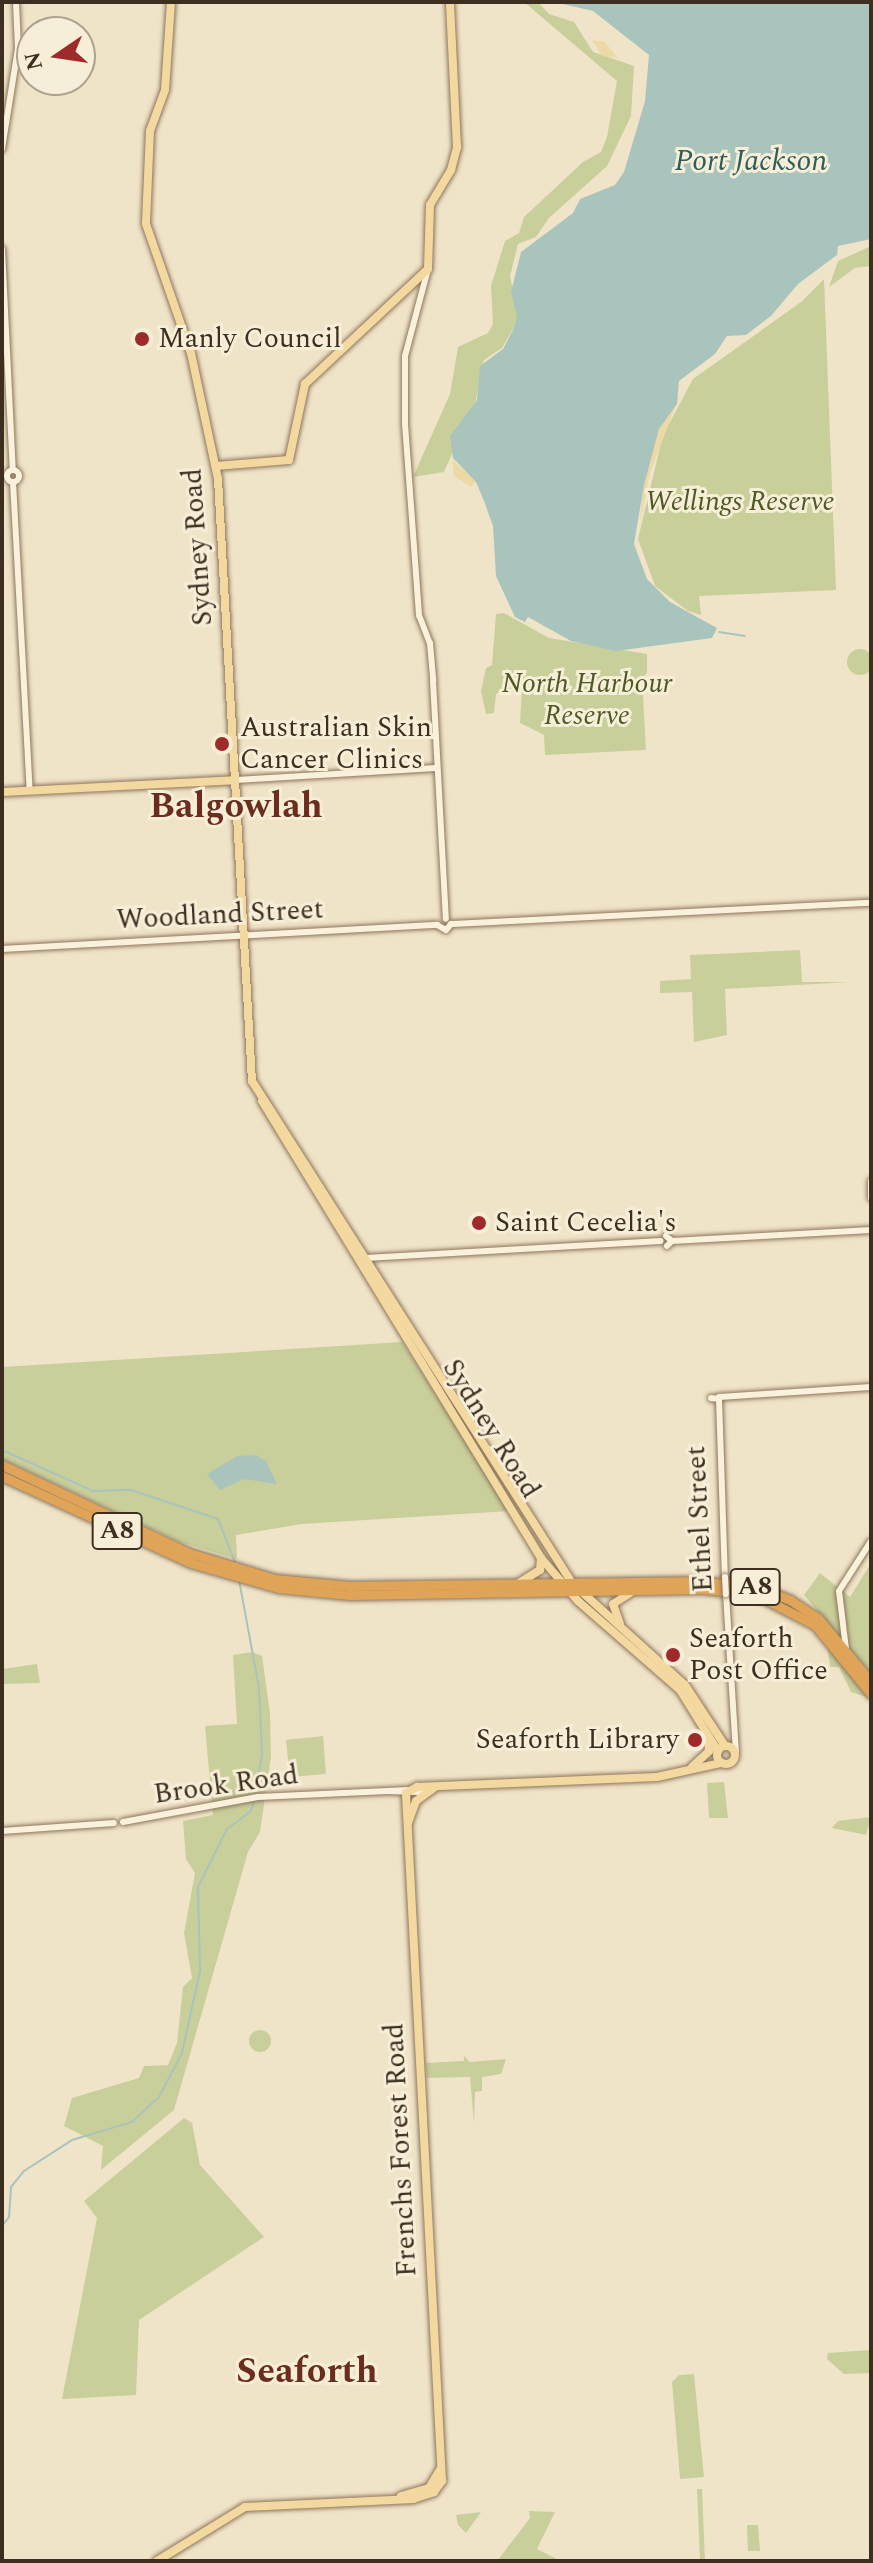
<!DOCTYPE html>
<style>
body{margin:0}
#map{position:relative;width:873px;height:2563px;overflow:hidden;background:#f0e4c8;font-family:Spectral,serif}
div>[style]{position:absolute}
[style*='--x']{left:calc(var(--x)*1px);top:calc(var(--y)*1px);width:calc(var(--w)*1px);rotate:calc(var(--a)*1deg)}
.green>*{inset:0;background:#c9cf9b}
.round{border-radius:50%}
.sand>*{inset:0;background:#ecd9a5}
.water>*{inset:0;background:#a9c4bc}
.stream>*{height:2px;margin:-1px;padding:0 1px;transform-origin:1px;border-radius:1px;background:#a9c4bc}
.roads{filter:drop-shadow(0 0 2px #8d765c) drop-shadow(0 0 2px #8d765c)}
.minor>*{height:6px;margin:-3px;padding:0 3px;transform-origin:3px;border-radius:3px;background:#faf1dc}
.minor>.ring{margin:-3px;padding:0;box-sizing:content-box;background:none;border:6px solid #faf1dc;border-radius:50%}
.major>*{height:8px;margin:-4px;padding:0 4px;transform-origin:4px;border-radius:4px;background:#f3d9a0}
.major>.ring{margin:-4px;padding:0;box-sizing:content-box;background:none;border:8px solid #f3d9a0;border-radius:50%}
.highway>*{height:9px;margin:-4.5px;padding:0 4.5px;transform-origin:4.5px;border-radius:4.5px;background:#e0a458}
.bridges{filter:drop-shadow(0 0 2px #8d765c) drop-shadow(0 0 2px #8d765c)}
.minor-bridge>*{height:6px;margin:-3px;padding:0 3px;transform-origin:3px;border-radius:3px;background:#faf1dc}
.dots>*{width:22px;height:22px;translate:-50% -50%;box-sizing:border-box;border:4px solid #f7eed8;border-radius:50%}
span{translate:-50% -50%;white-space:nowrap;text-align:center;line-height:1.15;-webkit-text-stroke:6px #f7eed8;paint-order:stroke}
.shield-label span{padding:2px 6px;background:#f7eed8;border:2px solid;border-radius:6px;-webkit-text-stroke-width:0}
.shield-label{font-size:26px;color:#3d2e20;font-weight:700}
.poi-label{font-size:28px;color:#3d2e20}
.left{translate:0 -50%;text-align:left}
.right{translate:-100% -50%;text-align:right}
.park-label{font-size:28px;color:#4d5a26;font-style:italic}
.street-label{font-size:28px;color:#3d2e20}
.water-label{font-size:30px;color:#2f5d5a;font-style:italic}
.district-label{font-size:36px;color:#6b2e1e;font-weight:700}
.frame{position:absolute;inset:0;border:4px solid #3d2e20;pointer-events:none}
.north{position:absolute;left:16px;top:16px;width:80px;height:80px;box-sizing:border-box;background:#f7eed8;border:2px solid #ada18e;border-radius:50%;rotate:257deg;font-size:22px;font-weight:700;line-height:32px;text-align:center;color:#3d2e20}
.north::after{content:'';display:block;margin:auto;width:28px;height:36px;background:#9e2a2b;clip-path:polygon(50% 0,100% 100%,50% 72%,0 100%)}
</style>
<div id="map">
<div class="green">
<div style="clip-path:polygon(524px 2px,538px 2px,549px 14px,574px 22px,593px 52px,634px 66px,631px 116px,607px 166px,549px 218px,536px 237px,518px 244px,510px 276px,518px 313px,513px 329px,502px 348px,484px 360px,476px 400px,444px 472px,413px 477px,450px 394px,458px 347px,488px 333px,493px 324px,491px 286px,505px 241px,519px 233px,524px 217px,583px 162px,601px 152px,607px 137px,617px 81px)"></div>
<div style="clip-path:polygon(871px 246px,871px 266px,855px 268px,829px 287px,838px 261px)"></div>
<div style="clip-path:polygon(824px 279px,836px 590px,699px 596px,701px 615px,688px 611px,655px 586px,638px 539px,663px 435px,693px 379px,801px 302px)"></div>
<div style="clip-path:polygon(504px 613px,549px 638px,647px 654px,647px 673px,642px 678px,646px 750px,545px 755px,544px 735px,520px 723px,522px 686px,496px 694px,494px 713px,486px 714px,481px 691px,486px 668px,492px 665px,496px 614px)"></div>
<div class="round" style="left:847px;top:649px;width:26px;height:26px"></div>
<div style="clip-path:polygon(800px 950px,802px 982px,850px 982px,725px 989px,727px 1035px,694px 1042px,692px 992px,660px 993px,660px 981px,691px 979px,690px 955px)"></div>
<div style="clip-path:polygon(402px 1342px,510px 1511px,302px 1524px,236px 1535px,237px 1559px,180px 1542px,2px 1459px,2px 1367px)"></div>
<div style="clip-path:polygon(871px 1563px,871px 1673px,804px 1595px,820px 1573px,850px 1597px)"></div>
<div style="clip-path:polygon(827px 1644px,870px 1698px,851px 1692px,839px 1667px,830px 1667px)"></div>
<div style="clip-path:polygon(252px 1652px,262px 1656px,270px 1713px,271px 1757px,260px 1832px,248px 1852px,174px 2110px,101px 2170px,103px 2146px,64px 2126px,72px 2098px,139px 2078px,144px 2066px,168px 2065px,177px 2043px,183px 1987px,192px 1978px,184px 1933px,195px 1873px,186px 1859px,183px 1821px,213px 1815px,205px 1726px,237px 1724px,233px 1655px)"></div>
<div style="clip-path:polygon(37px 1664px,40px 1683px,2px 1684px,2px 1669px)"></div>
<div style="clip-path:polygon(323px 1736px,326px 1774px,290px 1777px,286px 1740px)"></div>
<div style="clip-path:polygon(724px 1782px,728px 1818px,709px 1818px,707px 1783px)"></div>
<div style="clip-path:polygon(871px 1817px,866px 1835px,832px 1828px,838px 1821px)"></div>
<div class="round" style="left:249px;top:2030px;width:22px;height:22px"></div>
<div style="clip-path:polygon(464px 2056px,470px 2062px,506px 2059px,501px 2074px,482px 2077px,482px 2091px,475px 2092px,474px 2124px,470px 2077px,427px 2078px,426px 2063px,464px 2061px)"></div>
<div style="clip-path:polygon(184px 2118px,192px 2123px,200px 2165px,264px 2237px,139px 2320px,136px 2395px,62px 2399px,97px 2218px,84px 2201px)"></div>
<div style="clip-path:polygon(871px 2350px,871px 2373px,844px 2374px,827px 2359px,828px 2353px)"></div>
<div style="clip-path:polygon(694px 2374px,704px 2477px,680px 2479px,672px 2382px,679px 2375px)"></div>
<div style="clip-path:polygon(697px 2489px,702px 2489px,705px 2561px,677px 2561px,700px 2559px)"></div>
<div style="clip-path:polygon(529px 2511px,555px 2512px,537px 2549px,561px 2561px,497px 2561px,530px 2518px)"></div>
<div style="clip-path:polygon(481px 2512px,466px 2533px,458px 2525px,456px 2515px)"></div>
<div style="clip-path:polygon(747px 2525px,758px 2525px,760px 2551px,748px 2551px)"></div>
</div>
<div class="sand">
<div style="clip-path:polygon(592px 40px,605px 42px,618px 58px,602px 56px)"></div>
<div style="clip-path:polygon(676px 397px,679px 397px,650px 473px,640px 523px,645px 456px)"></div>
<div style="clip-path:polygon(452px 460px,476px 481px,471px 487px,454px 476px)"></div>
</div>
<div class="water">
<div style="clip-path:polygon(554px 2px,871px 2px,871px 239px,838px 246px,837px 255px,798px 284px,771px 316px,746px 335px,727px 336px,715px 354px,679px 381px,677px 404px,659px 429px,644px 485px,634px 544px,647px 579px,670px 602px,717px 628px,712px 638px,616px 651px,571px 641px,528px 617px,525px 622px,515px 617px,496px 576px,493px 526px,484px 501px,476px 482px,453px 458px,450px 436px,477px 400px,480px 366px,503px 349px,513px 330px,517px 316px,511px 292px,521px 252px,573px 213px,580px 199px,615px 185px,624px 172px,645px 101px,649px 55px,593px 11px)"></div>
<div style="clip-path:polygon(256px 1455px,266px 1461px,277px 1484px,244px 1479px,220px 1490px,207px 1474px,237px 1456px)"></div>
</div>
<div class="stream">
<div style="--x:719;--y:632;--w:26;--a:9"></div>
<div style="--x:2;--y:1450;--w:100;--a:24.3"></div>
<div style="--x:93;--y:1491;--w:38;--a:-2"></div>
<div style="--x:131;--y:1490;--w:92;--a:18.4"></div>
<div style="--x:218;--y:1519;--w:46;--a:68.4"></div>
<div style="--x:239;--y:1580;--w:110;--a:79.5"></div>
<div style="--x:259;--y:1688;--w:66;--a:87.4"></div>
<div style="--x:262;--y:1754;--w:42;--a:99.7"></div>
<div style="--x:2;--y:2226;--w:11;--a:-52"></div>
<div style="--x:9;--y:2217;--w:30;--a:-86"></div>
<div style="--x:11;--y:2187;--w:21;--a:-51"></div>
<div style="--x:24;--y:2171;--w:57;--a:-32.9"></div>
<div style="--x:72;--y:2140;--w:63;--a:-16.7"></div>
<div style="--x:132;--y:2122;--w:37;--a:-43"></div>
<div style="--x:159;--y:2097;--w:50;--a:-62.4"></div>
<div style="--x:182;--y:2053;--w:84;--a:-77.6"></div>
<div style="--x:200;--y:1971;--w:84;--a:-91.4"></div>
<div style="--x:198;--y:1887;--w:65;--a:-63.4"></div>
<div style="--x:227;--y:1829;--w:30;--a:-37"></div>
<div style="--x:251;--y:1811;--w:10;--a:-73"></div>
</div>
<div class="roads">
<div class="minor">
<div style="--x:2;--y:149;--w:102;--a:-81"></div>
<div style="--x:18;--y:48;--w:46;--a:-92.5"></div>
<div style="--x:2;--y:249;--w:221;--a:87.2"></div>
<div style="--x:428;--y:269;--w:90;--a:104.8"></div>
<div style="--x:405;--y:356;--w:68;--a:90"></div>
<div style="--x:405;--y:424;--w:192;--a:85.8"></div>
<div style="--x:419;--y:615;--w:30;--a:69"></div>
<div style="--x:430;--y:643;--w:38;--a:85"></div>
<div style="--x:433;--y:681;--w:238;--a:86.9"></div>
<div class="ring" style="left:7px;top:470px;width:6px;height:6px"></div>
<div style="--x:13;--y:482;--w:309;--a:86.9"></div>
<div style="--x:235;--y:780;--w:202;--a:-3.4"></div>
<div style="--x:2;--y:949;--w:436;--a:-3.2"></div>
<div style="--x:437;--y:925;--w:10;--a:29"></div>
<div style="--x:446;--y:930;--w:8;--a:-50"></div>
<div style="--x:451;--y:924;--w:421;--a:-2.9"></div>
<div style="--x:871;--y:1181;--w:17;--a:90"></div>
<div style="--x:666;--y:1236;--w:8;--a:40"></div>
<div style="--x:672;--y:1241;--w:7;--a:135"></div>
<div style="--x:672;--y:1241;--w:199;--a:-3.2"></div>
<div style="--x:366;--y:1258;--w:295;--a:-3.3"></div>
<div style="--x:719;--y:1397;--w:152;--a:-3.8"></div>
<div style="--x:711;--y:1398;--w:8;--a:7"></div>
<div style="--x:719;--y:1399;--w:178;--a:88.1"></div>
<div style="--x:726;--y:1594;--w:158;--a:86.4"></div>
<div style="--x:846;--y:1649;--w:58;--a:-96.9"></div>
<div style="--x:839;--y:1591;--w:59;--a:-57.4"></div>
<div style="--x:388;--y:1791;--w:38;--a:2"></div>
<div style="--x:123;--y:1822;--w:137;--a:-10.5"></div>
<div style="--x:258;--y:1797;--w:151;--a:-2.7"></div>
<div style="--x:2;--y:1831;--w:112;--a:-4.1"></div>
</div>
<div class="major">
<div style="--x:171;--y:2;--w:88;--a:93.9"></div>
<div style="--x:165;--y:90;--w:44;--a:110.1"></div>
<div style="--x:150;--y:131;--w:93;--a:92.5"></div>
<div style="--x:146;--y:224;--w:137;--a:70.8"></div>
<div style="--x:191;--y:353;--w:129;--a:77.9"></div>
<div style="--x:218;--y:479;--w:603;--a:86.77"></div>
<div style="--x:252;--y:1081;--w:595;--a:57.48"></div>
<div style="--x:572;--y:1583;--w:152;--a:42.1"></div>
<div style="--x:685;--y:1685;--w:73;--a:56.7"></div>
<div style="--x:216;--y:466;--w:73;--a:-4.7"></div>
<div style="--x:289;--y:460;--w:78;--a:-78.1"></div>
<div style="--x:305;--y:384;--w:168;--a:-43.1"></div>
<div style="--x:428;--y:269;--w:64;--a:-88.2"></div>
<div style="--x:430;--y:205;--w:41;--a:-59"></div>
<div style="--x:451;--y:170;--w:24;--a:-75"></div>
<div style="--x:457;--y:147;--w:145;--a:-92.8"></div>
<div style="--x:2;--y:792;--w:233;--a:-2.9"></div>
<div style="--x:262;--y:1101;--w:535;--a:58.6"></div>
<div style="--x:541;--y:1558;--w:57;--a:49.3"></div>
<div style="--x:578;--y:1601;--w:135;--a:41.1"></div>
<div style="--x:680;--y:1690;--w:72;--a:58.1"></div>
<div style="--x:519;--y:1583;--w:25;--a:-32"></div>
<div style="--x:540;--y:1570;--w:12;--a:-85"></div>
<div style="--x:620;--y:1624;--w:21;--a:-109"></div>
<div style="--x:613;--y:1604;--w:20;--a:-33"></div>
<div class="ring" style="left:717px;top:1746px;width:10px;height:10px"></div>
<div style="--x:692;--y:1767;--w:23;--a:-43"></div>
<div style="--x:709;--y:1751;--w:14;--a:-94"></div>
<div style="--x:408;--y:1823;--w:23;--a:-70"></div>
<div style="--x:416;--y:1801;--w:22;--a:-36"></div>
<div style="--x:401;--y:2496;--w:29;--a:-16"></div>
<div style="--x:429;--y:2488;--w:23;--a:-59"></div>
<div style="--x:157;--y:2561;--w:103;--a:-31.5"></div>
<div style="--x:245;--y:2507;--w:168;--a:-2.7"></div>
<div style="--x:413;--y:2499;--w:22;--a:-18"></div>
<div style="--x:434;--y:2492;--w:14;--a:-54"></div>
<div style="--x:442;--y:2481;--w:689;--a:-93"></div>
<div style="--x:406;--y:1793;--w:13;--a:-29"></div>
<div style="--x:417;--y:1787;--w:240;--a:-2.4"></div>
<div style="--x:657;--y:1777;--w:66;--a:-12.3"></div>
</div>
<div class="highway">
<div style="--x:2;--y:1465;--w:207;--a:25.2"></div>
<div style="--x:189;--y:1553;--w:90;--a:16.8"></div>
<div style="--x:275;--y:1579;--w:75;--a:5.3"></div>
<div style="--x:350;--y:1586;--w:340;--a:-0.8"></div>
<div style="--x:690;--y:1581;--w:64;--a:4.5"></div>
<div style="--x:754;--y:1586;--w:39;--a:21"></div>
<div style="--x:790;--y:1600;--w:33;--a:33"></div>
<div style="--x:818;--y:1618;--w:83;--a:50.4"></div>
<div style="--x:2;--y:1476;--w:208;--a:24.7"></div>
<div style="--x:191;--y:1563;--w:91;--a:15.9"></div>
<div style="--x:279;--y:1588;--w:71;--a:5.6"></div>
<div style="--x:350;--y:1595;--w:354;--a:-1"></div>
<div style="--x:704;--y:1589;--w:51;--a:5.6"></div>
<div style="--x:755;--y:1594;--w:68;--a:27.3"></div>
<div style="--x:815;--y:1625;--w:89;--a:50.9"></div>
</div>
</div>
<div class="bridges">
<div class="minor-bridge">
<div style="--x:725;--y:1577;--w:17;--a:87"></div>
</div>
</div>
<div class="dots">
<div style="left:142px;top:339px;background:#9e2a2b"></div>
<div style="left:222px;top:744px;background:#9e2a2b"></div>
<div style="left:479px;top:1223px;background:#9e2a2b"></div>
<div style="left:673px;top:1655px;background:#9e2a2b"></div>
<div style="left:695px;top:1740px;background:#9e2a2b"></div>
</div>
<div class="shield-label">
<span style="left:117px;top:1531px">A8</span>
<span style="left:755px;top:1587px">A8</span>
</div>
<div class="poi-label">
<span class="left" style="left:158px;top:339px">Manly Council</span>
<span class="left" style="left:240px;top:744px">Australian Skin<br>Cancer Clinics</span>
<span class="left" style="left:495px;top:1223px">Saint Cecelia's</span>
<span class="left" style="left:689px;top:1655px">Seaforth<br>Post Office</span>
<span class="right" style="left:679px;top:1740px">Seaforth Library</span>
</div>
<div class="park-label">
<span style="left:740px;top:502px">Wellings Reserve</span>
<span style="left:587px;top:700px">North Harbour<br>Reserve</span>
</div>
<div class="street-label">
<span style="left:198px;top:547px;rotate:-94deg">Sydney Road</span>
<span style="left:220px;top:915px;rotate:-3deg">Woodland Street</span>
<span style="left:491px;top:1429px;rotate:58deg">Sydney Road</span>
<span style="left:700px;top:1519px;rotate:-93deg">Ethel Street</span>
<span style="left:226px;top:1785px;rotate:-8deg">Brook Road</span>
<span style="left:401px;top:2150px;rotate:-93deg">Frenchs Forest Road</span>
</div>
<div class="water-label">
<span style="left:751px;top:161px">Port Jackson</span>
</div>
<div class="district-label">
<span style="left:236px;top:807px">Balgowlah</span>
<span style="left:307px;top:2372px">Seaforth</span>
</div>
<div class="frame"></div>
<div class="north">N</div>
</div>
